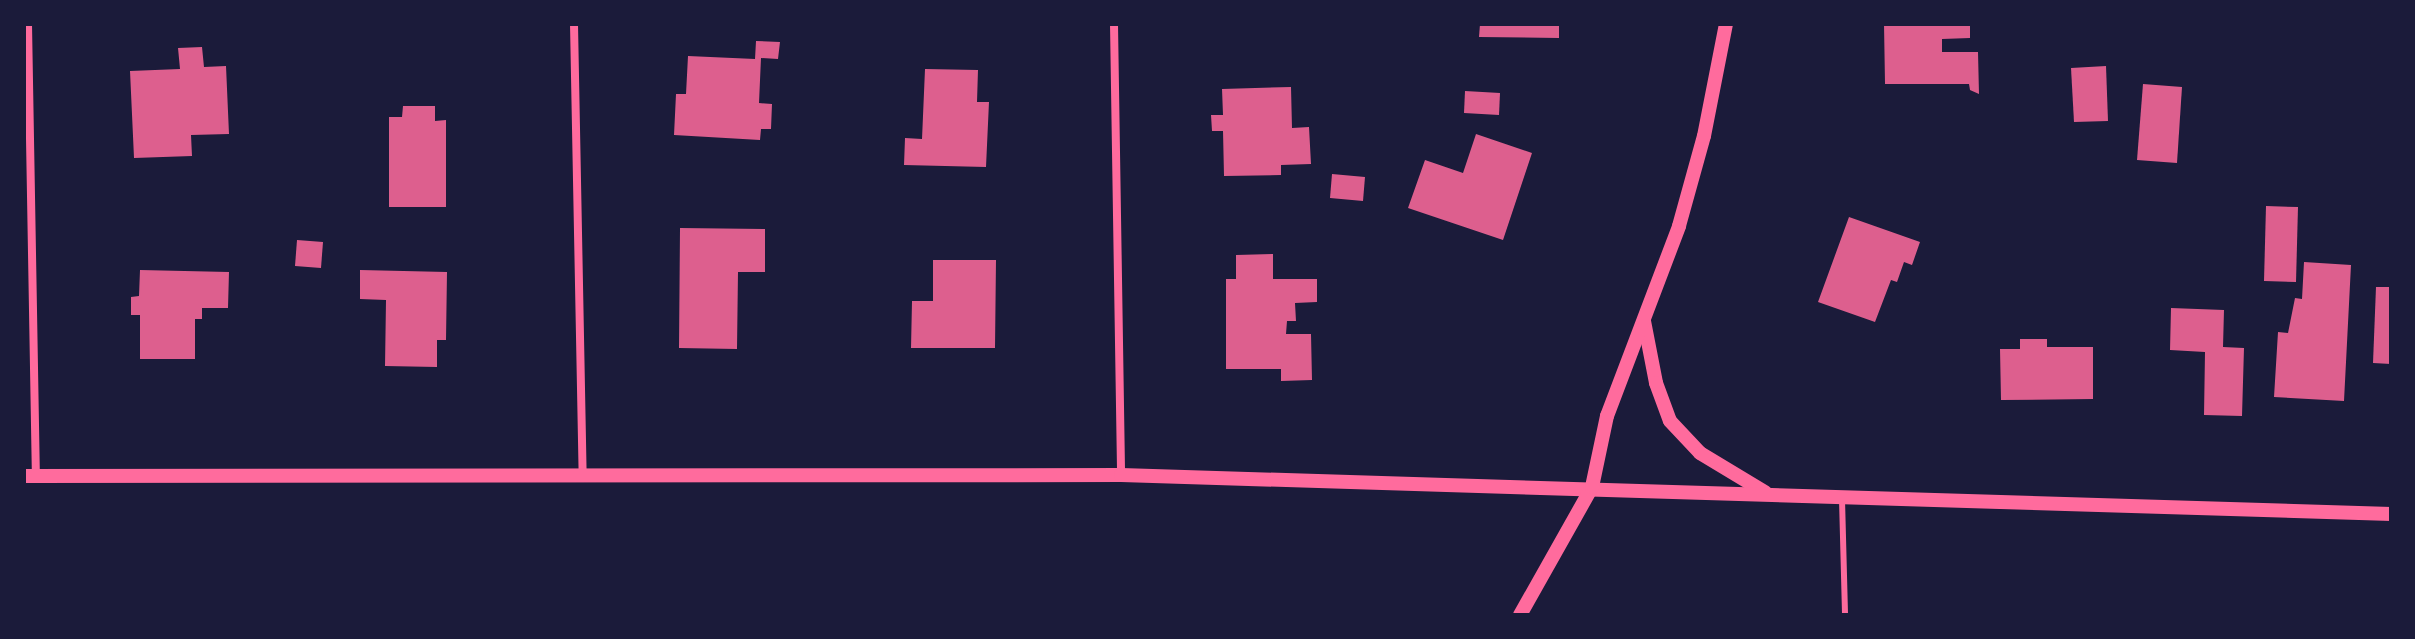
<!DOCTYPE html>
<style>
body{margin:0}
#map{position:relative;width:2415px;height:639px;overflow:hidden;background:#1b1b3a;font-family:Barlow,sans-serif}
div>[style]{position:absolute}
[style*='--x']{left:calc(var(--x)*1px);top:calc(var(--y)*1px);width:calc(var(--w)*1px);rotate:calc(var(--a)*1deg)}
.building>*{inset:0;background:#dd5f8e}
.service>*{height:6px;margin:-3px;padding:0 3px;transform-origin:3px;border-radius:3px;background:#ff6b9d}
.minor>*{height:8px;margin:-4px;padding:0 4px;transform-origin:4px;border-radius:4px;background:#ff6b9d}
.tertiary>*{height:14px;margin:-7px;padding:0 7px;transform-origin:7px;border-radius:7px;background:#ff6b9d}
span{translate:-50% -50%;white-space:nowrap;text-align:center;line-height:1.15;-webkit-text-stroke:6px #1b1b3a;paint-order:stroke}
.frame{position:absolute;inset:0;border:26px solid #1b1b3a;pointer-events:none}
</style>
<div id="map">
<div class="building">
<div style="clip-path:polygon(1480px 24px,1559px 24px,1559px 38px,1479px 37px)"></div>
<div style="clip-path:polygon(1884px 24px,1970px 24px,1970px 38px,1942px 39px,1942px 52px,1978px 52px,1979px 94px,1970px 90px,1969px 84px,1885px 84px)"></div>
<div style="clip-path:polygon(756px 41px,780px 42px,778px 59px,761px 58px,759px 103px,772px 104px,771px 129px,761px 129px,760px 140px,674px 135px,676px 94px,686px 94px,688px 56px,755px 59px)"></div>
<div style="clip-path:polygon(202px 47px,204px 67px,226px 66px,229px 134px,191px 135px,192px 156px,134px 158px,130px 71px,180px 69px,178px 48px)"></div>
<div style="clip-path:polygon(2106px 66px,2108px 121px,2074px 122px,2071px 68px)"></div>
<div style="clip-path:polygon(925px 69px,978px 70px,977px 102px,989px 102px,986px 167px,904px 165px,905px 138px,922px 139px)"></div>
<div style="clip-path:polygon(2143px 84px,2182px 87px,2177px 163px,2137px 160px)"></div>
<div style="clip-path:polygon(1291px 87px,1292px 128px,1309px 127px,1311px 164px,1281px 165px,1281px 175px,1224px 176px,1223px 131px,1212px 131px,1211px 115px,1223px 115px,1222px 89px)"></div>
<div style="clip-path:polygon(1465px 91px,1500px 93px,1499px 115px,1464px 113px)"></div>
<div style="clip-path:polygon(403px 106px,435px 106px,435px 121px,446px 120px,446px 207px,389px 207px,389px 117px,402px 117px)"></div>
<div style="clip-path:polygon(1476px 134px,1532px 153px,1503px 240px,1408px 208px,1425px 160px,1463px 173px)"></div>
<div style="clip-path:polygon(1332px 174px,1365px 177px,1363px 201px,1330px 198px)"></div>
<div style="clip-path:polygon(2266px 206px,2298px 207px,2296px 282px,2264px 281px)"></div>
<div style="clip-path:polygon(1849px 217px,1920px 242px,1912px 265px,1904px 262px,1897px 282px,1891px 280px,1875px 322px,1818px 302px)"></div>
<div style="clip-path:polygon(680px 228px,765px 229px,765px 272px,738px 272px,737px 349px,679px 348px)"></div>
<div style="clip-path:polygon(297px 240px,323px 242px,321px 268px,295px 266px)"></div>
<div style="clip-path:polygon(1273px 254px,1273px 279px,1317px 279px,1317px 302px,1295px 303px,1296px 321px,1287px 321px,1286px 334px,1311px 334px,1312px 380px,1281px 381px,1281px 369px,1226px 369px,1226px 279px,1236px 279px,1236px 255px)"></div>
<div style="clip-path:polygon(933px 260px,996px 260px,995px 348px,911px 348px,912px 301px,933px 301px)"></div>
<div style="clip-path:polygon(2304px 262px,2351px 265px,2344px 401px,2274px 397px,2278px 332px,2288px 333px,2295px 298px,2302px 299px)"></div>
<div style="clip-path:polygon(140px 270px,229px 272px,228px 308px,202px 308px,202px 319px,195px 319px,195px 359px,140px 359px,140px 315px,131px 315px,131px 297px,139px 296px)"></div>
<div style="clip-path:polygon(360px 270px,447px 272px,446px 340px,437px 340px,437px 367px,385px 366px,386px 300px,360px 299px)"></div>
<div style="clip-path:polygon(2376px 287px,2391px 287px,2391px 364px,2373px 363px)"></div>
<div style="clip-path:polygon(2171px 308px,2224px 310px,2223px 347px,2244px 348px,2242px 416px,2204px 415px,2205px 352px,2170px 350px)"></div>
<div style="clip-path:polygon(2020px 339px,2047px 339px,2047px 347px,2093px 347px,2093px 399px,2001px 400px,2000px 349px,2020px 349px)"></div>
</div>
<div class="service">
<div style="--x:1842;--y:499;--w:116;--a:88.5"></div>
</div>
<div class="minor">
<div style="--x:28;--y:24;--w:452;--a:89"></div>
<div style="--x:574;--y:24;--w:454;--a:88.9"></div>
<div style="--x:1114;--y:24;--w:451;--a:89.1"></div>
</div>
<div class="tertiary">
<div style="--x:1644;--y:321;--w:63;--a:79"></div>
<div style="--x:1656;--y:383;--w:40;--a:69.8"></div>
<div style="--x:1670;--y:421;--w:44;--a:46.8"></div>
<div style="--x:1700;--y:453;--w:76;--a:31"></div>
<div style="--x:24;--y:476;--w:1097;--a:-0.05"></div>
<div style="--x:1121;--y:475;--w:1271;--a:1.76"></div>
<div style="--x:1520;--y:615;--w:147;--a:-60.6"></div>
<div style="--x:1592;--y:487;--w:73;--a:-78.1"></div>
<div style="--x:1607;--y:416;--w:203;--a:-69.2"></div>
<div style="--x:1679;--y:226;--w:93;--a:-74.5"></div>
<div style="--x:1704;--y:136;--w:114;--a:-78.9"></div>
</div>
<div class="frame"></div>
</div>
